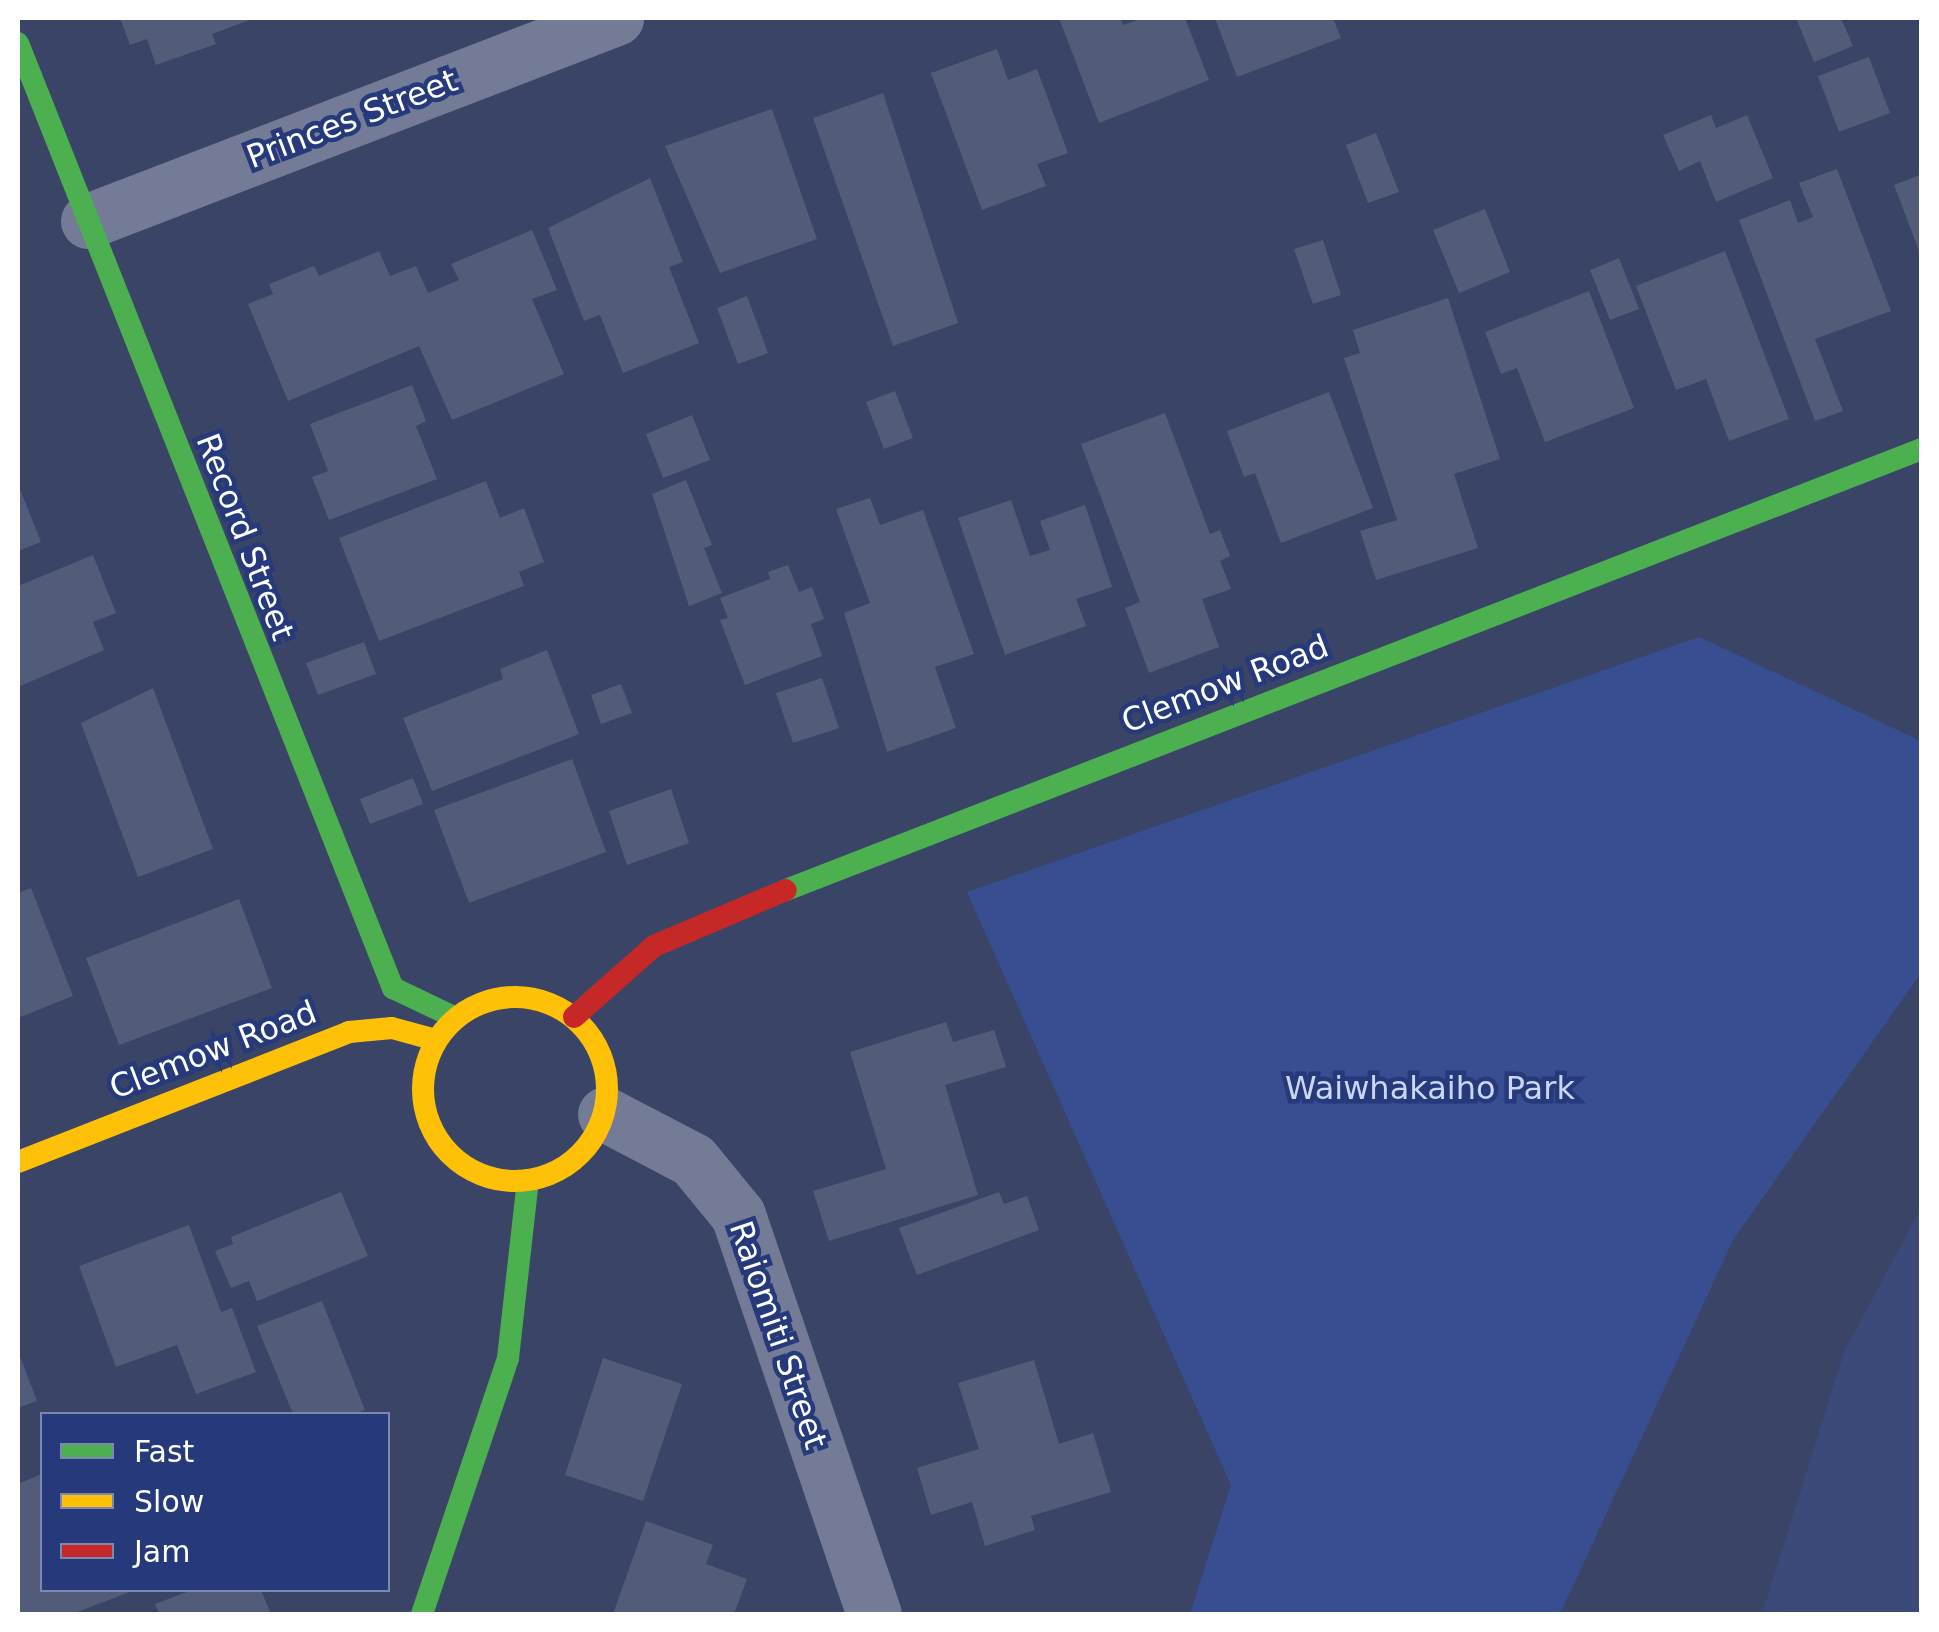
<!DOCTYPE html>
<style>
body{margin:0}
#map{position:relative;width:1939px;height:1632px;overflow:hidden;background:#394467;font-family:"DejaVu Sans",sans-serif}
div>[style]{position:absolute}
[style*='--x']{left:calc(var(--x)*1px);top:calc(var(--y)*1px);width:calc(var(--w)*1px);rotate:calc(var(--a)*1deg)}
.green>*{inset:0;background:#384e91}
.water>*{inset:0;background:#3b4a79}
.building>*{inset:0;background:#525b78}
.street>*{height:55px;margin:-27.5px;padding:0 27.5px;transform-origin:27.5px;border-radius:27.5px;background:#737b96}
.fast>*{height:22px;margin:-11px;padding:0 11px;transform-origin:11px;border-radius:11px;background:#4caf50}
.slow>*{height:22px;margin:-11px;padding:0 11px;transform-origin:11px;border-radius:11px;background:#ffc107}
.slow>.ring{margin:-11px;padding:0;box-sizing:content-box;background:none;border:22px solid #ffc107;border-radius:50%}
.jam>*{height:22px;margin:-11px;padding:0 11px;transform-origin:11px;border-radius:11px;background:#c62828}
span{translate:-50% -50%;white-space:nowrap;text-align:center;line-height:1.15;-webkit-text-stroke:9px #25397b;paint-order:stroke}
.street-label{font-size:32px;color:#fff}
.park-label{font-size:32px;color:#cbd5f4}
.frame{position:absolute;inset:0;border:20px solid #fff;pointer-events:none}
.legend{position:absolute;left:40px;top:1412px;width:350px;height:180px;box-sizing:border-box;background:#25397b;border:2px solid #7c88b0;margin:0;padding:12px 18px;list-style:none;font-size:30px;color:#fff}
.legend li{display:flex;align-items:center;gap:20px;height:50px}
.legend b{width:50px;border:2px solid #7c88b0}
</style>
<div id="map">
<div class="green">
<div style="clip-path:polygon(1699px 637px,1921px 741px,1921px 973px,1733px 1240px,1560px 1614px,1190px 1614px,1231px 1485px,967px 892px)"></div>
</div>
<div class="water">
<div style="clip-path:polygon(1921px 1208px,1921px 1614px,1762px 1614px,1844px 1352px)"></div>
</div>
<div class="building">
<div style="clip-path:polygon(120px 18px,255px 18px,212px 34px,216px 44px,156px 65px,147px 39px,130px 45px)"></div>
<div style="clip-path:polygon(1059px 18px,1120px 18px,1123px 25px,1143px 18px,1185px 18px,1209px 80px,1099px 123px)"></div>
<div style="clip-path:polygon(1215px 18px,1333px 18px,1341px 38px,1237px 77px)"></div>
<div style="clip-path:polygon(1796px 18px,1841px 18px,1853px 46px,1814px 62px)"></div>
<div style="clip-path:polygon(997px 49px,1008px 80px,1037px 69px,1068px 153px,1037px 164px,1046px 186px,982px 210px,931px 73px)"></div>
<div style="clip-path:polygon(1869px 57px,1890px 113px,1839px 132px,1818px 76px)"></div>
<div style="clip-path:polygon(883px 93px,958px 323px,893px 346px,813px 118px)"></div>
<div style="clip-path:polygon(772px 109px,817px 239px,720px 273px,665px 146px)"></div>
<div style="clip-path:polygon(1711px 115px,1716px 128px,1747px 115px,1773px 178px,1716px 202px,1700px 161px,1679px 171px,1663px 135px)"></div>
<div style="clip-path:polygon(1376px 133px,1399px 192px,1368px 203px,1346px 145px)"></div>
<div style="clip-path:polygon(1837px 169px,1891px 311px,1815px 339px,1843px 411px,1815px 421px,1739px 220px,1790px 200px,1798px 223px,1813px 217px,1799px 183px)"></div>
<div style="clip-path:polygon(1922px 174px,1922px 256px,1921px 256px,1894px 185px)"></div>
<div style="clip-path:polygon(650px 178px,683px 262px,669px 267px,699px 343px,623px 373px,600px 315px,584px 321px,548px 228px)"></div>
<div style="clip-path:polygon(1485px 209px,1510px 272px,1459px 293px,1433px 230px)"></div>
<div style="clip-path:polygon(532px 230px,557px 290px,532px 299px,564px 374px,452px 420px,419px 346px,288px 401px,248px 304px,273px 294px,269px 284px,314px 266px,319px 276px,379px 251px,390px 276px,416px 266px,428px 293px,459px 280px,451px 264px)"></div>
<div style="clip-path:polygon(1323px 240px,1341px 295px,1313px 304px,1294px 249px)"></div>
<div style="clip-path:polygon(1725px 251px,1789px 419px,1729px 441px,1706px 379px,1676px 390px,1636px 286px)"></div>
<div style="clip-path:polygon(1619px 258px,1639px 309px,1610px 320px,1590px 270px)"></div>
<div style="clip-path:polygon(1589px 291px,1634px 408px,1545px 442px,1517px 368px,1501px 374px,1485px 332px)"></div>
<div style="clip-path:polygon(747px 296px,768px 353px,738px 364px,717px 308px)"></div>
<div style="clip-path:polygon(1448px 298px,1500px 459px,1454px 474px,1478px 548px,1376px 580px,1360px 531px,1397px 520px,1344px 358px,1360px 353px,1353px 330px)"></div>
<div style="clip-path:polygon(412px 385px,426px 421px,416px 426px,437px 479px,329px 520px,312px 477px,328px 471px,310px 424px)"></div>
<div style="clip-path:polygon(895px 391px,913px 438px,884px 449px,866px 402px)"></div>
<div style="clip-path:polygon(1329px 392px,1373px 508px,1281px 543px,1255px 473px,1244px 477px,1227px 431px)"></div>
<div style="clip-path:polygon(1165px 413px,1210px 534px,1220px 530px,1230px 556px,1220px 561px,1231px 589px,1202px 599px,1219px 647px,1149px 673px,1125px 608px,1140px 602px,1081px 444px)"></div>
<div style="clip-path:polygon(692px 415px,710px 460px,663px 478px,646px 434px)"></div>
<div style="clip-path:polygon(686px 480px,712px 545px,704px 548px,722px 593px,689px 606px,652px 494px)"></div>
<div style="clip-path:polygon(486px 481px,500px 518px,524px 508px,544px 562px,519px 572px,524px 586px,379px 641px,339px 538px)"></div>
<div style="clip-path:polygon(18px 484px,41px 542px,18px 551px)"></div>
<div style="clip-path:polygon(870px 498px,880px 525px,923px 510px,974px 654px,935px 667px,956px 728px,887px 752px,844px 613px,870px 603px,836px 509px)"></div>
<div style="clip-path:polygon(1011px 500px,1030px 556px,1050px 550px,1040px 521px,1085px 505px,1112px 587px,1076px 599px,1086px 626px,1005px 655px,958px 518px)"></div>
<div style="clip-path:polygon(93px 555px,116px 613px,93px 622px,104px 650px,18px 687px,18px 586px)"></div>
<div style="clip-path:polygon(788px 565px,799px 592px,812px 587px,824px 619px,811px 624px,822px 656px,745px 685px,720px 620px,728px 618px,720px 598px,770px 579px,768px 572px)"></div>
<div style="clip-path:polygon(364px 642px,376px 674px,318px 695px,306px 663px)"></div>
<div style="clip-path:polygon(547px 650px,579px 734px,432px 791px,403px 718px,503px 679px,500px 669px)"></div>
<div style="clip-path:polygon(822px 678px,839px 728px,793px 743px,776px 693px)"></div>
<div style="clip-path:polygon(621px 684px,632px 713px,601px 724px,591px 695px)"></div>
<div style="clip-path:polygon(153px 688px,213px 849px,138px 877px,81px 723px)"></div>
<div style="clip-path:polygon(572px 759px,606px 852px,469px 903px,434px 810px)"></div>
<div style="clip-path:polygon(413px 778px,423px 804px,370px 824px,360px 799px)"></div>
<div style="clip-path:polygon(671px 789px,689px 843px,627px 865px,609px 811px)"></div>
<div style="clip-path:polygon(31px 888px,73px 996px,18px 1018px,18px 893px)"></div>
<div style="clip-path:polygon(239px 899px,272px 988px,119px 1045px,86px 958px)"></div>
<div style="clip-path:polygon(946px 1022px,953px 1042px,994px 1030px,1006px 1067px,945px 1085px,978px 1195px,829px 1241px,813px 1191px,886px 1169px,850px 1052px)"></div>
<div style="clip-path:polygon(341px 1192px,368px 1256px,257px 1301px,249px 1281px,231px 1288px,215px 1251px,233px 1244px,231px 1237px)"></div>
<div style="clip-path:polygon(999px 1192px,1004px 1204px,1027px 1196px,1039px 1230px,917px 1275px,899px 1228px)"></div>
<div style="clip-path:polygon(189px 1225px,221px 1312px,232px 1308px,256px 1372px,196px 1394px,177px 1345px,116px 1367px,79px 1266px)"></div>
<div style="clip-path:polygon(322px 1301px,365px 1410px,354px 1414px,293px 1414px,257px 1326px)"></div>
<div style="clip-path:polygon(18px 1351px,37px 1401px,18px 1408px)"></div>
<div style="clip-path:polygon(603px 1358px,682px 1384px,643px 1501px,565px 1475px)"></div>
<div style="clip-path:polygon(1034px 1360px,1059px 1444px,1093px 1433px,1111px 1492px,1031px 1516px,1035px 1530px,985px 1546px,972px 1502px,931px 1515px,917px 1468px,979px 1449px,958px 1383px)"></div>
<div style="clip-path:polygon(42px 1474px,42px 1590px,135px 1590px,72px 1614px,18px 1614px,18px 1484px)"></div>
<div style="clip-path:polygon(646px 1521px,713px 1545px,706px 1564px,747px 1579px,734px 1614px,613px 1614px)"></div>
<div style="clip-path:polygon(192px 1590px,261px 1590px,271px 1614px,159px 1614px,155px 1604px)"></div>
</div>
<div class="street">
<div style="--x:88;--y:221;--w:566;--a:-21.03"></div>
<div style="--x:605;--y:1114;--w:99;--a:27.6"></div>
<div style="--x:693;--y:1160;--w:71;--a:50.7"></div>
<div style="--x:738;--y:1215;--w:422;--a:71.2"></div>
</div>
<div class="fast">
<div style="--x:18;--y:43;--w:1017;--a:68.36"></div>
<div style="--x:393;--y:988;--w:70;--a:25.5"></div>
<div style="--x:786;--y:890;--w:1219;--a:-21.22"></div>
<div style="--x:422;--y:1614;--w:270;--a:-71.4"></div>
<div style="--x:508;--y:1358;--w:178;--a:-83.6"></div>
</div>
<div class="slow">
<div class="ring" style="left:423px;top:997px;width:162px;height:162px"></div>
<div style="--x:18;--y:1162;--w:356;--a:-21.4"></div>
<div style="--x:349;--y:1032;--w:43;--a:-5.3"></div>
<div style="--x:392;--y:1028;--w:46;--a:15.3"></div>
</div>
<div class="jam">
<div style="--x:574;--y:1017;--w:107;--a:-41.6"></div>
<div style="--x:654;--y:946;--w:143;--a:-23"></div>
</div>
<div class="street-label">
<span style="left:352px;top:119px;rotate:-21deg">Princes Street</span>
<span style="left:245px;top:537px;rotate:69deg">Record Street</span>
<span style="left:1225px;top:684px;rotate:-21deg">Clemow Road</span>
<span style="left:213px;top:1050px;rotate:-21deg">Clemow Road</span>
<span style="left:778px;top:1335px;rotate:71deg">Raiomiti Street</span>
</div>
<div class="park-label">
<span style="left:1430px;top:1088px">Waiwhakaiho Park</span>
</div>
<div class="frame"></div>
<ul class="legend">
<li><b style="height:12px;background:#4caf50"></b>Fast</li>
<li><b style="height:12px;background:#ffc107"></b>Slow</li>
<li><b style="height:12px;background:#c62828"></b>Jam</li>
</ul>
</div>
